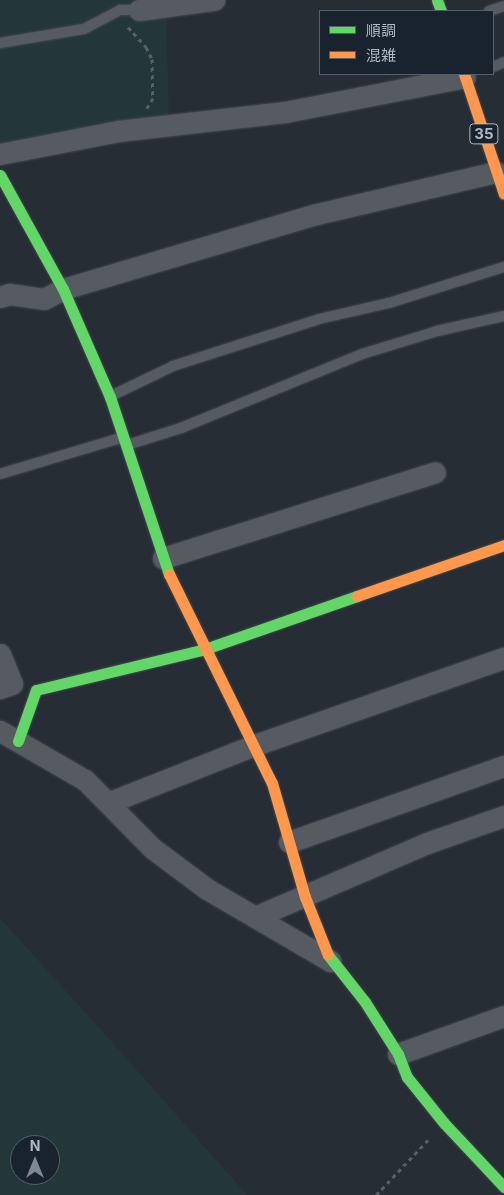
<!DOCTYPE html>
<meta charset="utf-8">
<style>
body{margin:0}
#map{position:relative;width:504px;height:1195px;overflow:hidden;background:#262d34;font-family:Inter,"Noto Sans JP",sans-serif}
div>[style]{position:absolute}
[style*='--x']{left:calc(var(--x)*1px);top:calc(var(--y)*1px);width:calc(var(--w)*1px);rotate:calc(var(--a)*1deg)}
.green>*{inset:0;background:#23373a}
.path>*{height:3px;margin-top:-1.5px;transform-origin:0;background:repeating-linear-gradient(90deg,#586066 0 4px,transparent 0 8px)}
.roads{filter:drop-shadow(0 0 1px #44494f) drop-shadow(0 0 1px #44494f)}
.lane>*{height:10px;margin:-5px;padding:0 5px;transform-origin:5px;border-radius:5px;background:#565b62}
.street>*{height:21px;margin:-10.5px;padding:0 10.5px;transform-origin:10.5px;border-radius:10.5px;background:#565b62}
.fast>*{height:11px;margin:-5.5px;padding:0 5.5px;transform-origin:5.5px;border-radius:5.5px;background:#63d668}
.slow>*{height:11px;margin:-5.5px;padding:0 5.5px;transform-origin:5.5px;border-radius:5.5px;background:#ff974d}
span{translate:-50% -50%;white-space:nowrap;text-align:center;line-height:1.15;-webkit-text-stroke:4.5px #19232e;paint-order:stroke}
.shield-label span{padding:1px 4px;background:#19232e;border:1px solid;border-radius:4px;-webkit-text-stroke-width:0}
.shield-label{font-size:15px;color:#aeb8c6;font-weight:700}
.legend{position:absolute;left:319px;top:10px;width:175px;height:65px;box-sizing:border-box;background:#19232e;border:1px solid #555f6b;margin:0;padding:6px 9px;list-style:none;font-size:15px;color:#aeb8c6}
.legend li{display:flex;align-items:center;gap:10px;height:25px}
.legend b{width:25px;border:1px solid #555f6b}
.north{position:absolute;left:10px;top:1135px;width:50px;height:50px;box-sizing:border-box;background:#19232e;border:1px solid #555f6b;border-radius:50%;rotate:0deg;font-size:14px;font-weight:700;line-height:20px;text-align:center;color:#aeb8c6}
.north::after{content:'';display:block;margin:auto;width:18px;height:22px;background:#7e8793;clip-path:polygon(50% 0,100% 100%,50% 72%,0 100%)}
</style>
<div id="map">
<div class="green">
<div style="clip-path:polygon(0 0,134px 0,134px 14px,166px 11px,169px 117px,0 151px)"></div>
<div style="clip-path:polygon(evenodd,0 918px,121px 1052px,247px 1195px,0 1195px,0 918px,20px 1145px,50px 1145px,50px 1175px,20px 1175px,20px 1145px)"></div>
</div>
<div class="path">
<div style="--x:128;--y:27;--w:27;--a:48"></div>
<div style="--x:146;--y:47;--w:13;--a:63"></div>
<div style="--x:152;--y:59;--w:39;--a:89"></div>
<div style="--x:153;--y:98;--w:12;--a:121"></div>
<div style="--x:376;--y:1195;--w:77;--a:-46.6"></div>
</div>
<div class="roads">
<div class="lane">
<div style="--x:489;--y:11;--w:16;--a:-18"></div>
<div style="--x:0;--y:43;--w:85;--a:-9.5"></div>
<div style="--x:84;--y:29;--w:41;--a:-27.8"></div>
<div style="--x:120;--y:10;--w:19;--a:0"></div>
<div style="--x:493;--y:67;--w:12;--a:-24"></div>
<div style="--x:111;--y:396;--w:69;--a:-25.8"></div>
<div style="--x:173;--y:366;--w:153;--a:-17.8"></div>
<div style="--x:319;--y:319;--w:72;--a:-12.9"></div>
<div style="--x:389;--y:303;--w:121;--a:-17.4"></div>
<div style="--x:127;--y:445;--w:57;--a:-17.5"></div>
<div style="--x:181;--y:428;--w:196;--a:-22.2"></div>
<div style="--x:362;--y:354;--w:78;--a:-17"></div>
<div style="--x:437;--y:331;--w:69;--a:-12.6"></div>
<div style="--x:0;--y:474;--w:126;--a:-16.6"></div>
</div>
<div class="street">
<div style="--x:139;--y:10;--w:76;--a:-7.6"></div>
<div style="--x:0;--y:154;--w:120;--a:-11"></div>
<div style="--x:118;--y:131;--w:168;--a:-6.5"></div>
<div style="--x:285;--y:112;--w:183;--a:-11"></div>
<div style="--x:0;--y:297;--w:9;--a:-18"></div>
<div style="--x:9;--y:294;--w:35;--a:8"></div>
<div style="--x:44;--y:299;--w:21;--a:-28"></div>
<div style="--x:63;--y:289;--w:265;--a:-16.5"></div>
<div style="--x:317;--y:214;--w:184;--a:-13.2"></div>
<div style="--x:163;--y:558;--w:285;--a:-17.5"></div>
<div style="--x:0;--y:654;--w:32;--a:68"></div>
<div style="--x:12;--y:684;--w:13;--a:162"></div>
<div style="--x:0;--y:731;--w:98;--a:30"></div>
<div style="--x:85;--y:780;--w:95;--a:45.4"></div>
<div style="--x:152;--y:848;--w:69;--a:36.7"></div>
<div style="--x:207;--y:889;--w:143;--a:30.3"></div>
<div style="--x:110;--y:802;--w:156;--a:-21.5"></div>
<div style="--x:255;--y:745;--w:264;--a:-19.3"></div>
<div style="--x:289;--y:842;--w:228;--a:-19.5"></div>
<div style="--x:255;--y:917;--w:187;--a:-23.3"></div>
<div style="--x:427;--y:843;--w:82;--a:-19.3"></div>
<div style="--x:398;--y:1054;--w:113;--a:-19.7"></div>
</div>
<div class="fast">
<div style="--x:437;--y:0;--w:12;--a:70"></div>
<div style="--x:0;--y:175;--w:130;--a:61.1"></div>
<div style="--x:63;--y:289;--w:118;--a:66.5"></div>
<div style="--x:110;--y:397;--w:187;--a:71.6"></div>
<div style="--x:18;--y:741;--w:54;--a:-70.6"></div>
<div style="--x:36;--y:690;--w:174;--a:-13.6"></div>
<div style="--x:205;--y:649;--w:161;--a:-19.2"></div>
<div style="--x:328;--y:955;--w:60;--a:51.8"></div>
<div style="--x:365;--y:1002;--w:62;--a:57.6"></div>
<div style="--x:398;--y:1054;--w:25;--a:69"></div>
<div style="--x:407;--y:1077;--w:59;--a:51.2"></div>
<div style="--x:444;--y:1123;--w:88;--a:46.8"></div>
</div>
<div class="slow">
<div style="--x:464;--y:74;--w:126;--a:71.6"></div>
<div style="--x:169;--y:574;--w:233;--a:63.8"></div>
<div style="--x:272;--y:783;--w:119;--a:73.9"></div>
<div style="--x:305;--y:897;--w:62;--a:68.4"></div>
<div style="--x:357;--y:596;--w:156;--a:-19.1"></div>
</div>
</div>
<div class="shield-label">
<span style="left:484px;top:134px">35</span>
</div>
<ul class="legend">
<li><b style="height:6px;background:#63d668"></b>順調</li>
<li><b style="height:6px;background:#ff974d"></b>混雑</li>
</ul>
<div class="north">N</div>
</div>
